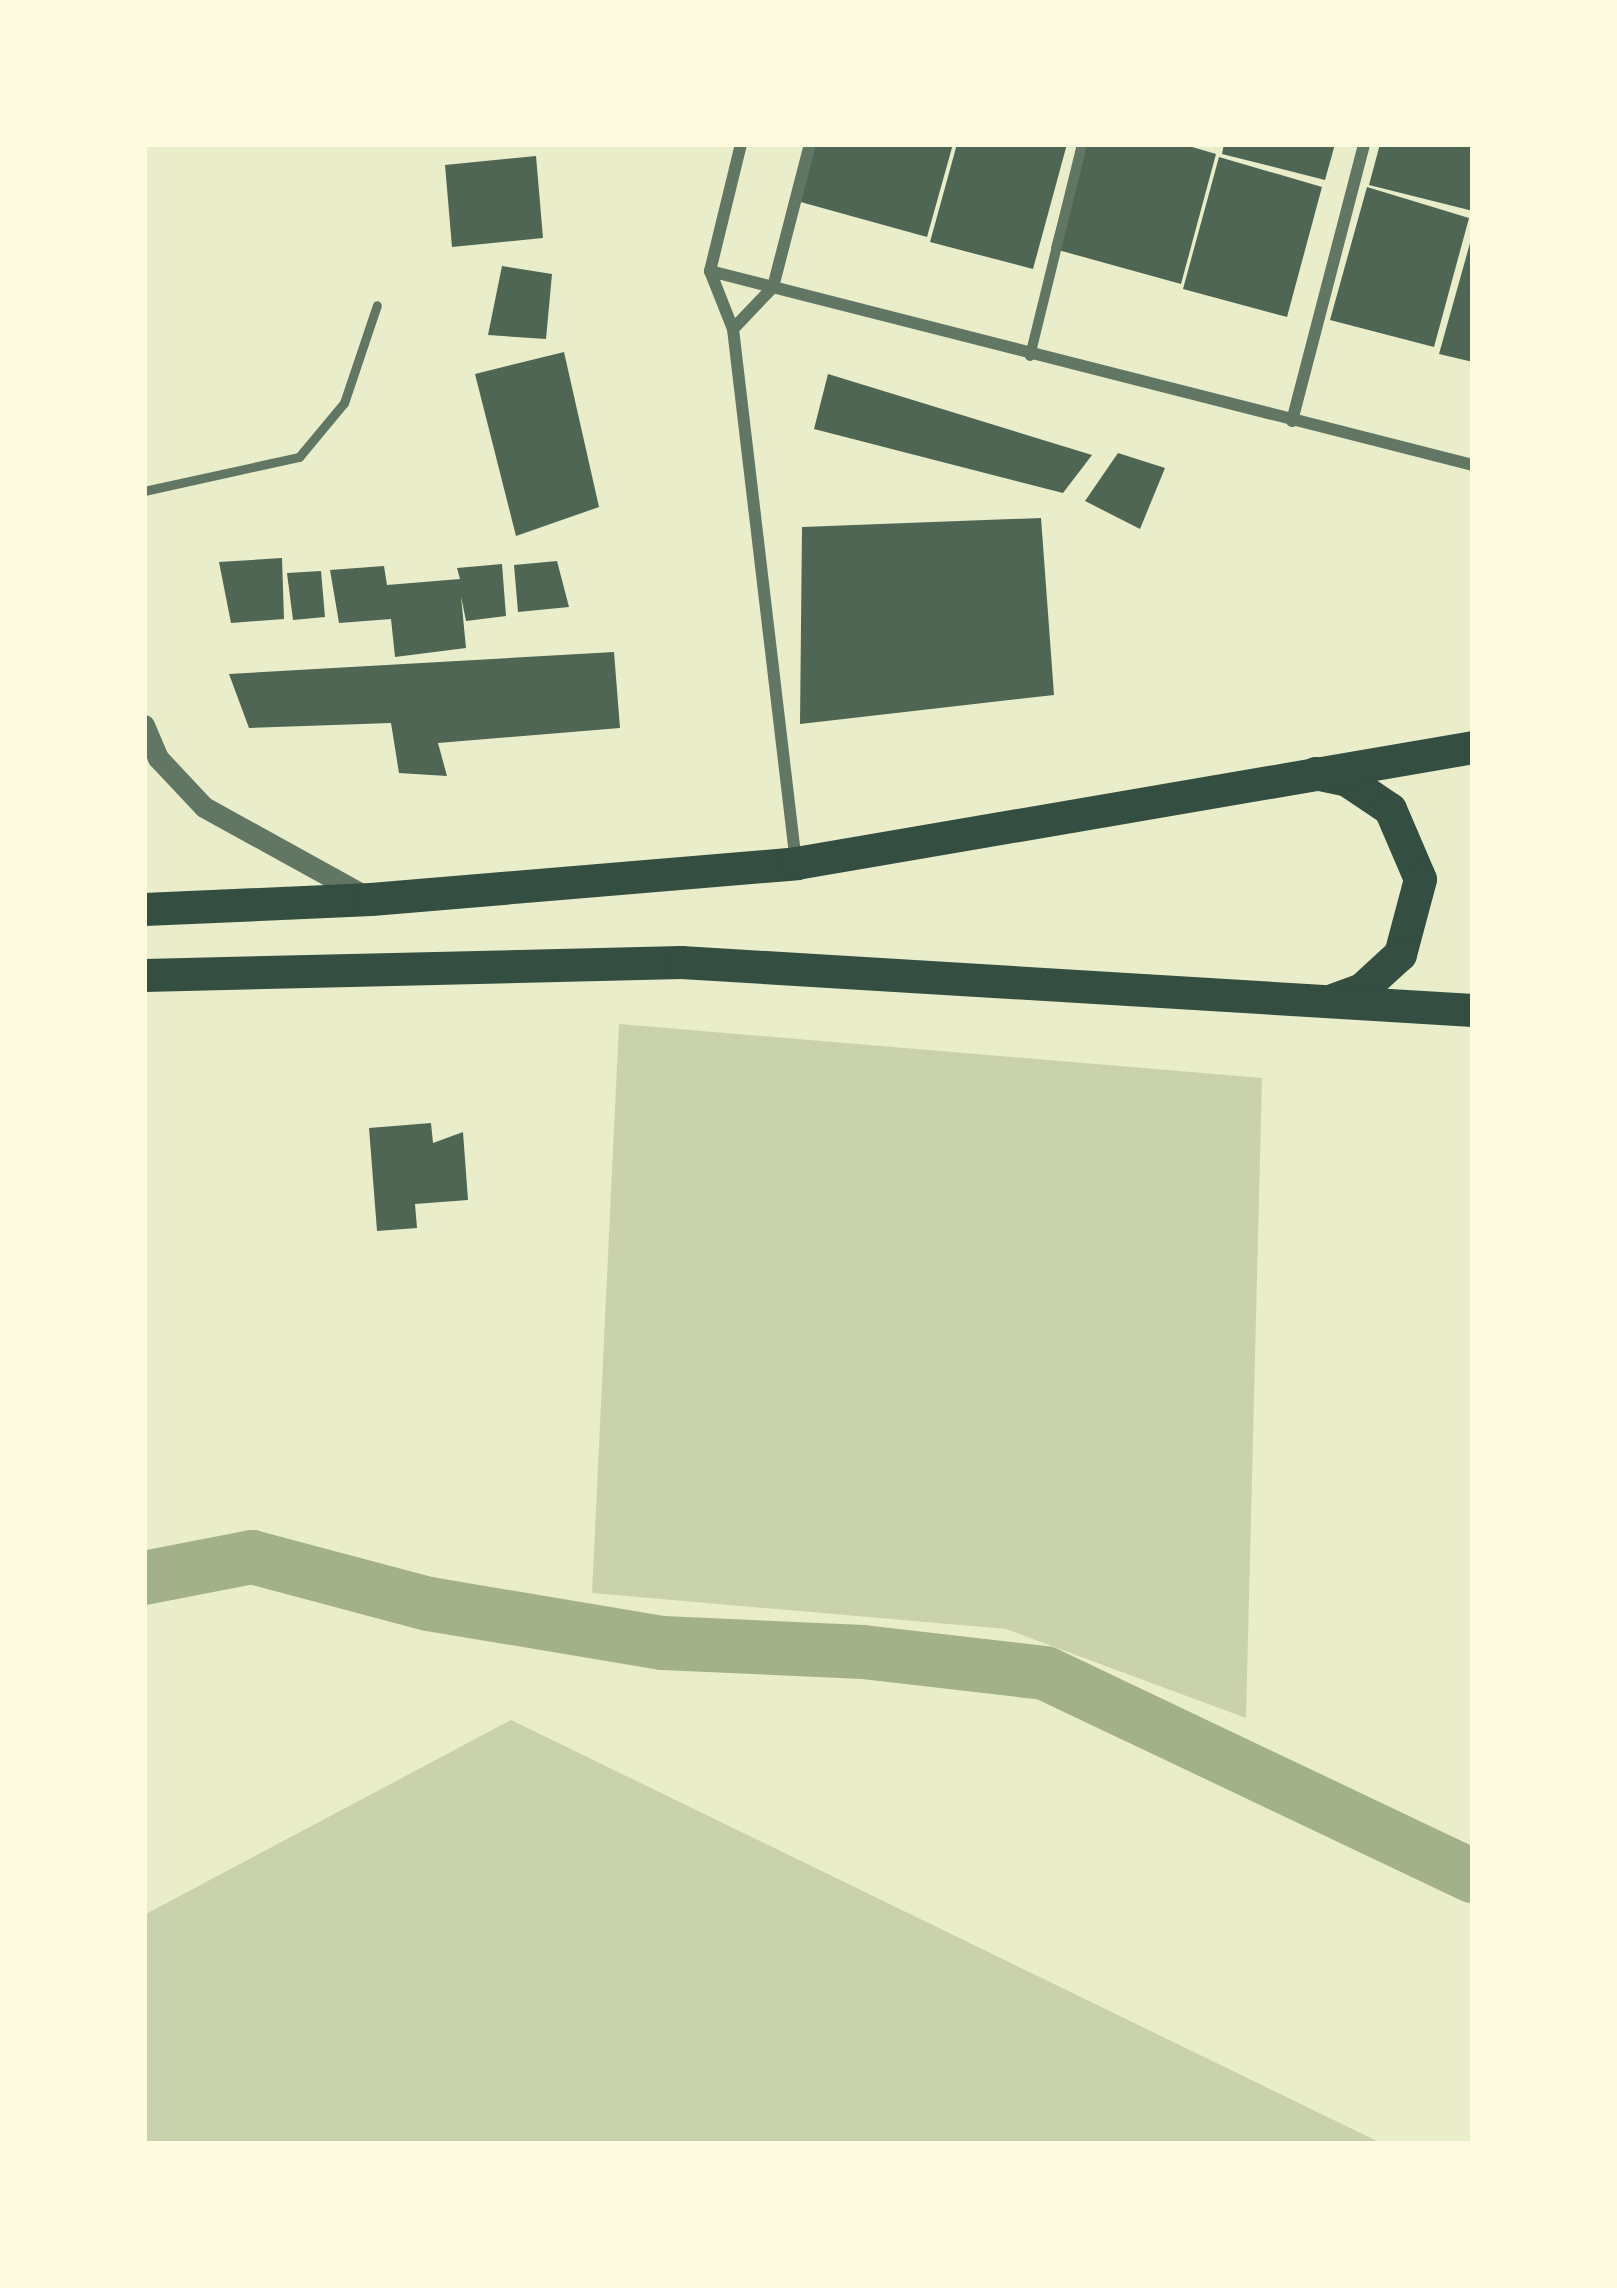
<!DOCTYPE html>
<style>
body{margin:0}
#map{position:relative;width:1617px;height:2288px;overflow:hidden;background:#e9edc9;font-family:"Titillium Web",sans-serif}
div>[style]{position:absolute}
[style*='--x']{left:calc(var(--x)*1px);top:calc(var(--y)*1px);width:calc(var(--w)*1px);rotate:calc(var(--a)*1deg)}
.green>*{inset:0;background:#cad2ad}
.canal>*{height:54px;margin:-27px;padding:0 27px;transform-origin:27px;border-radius:27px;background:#a3b18a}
.building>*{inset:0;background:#4f6655}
.service>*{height:9px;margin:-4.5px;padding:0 4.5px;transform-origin:4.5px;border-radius:4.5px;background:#617663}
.pedestrian>*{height:10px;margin:-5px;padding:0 5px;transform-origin:5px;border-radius:5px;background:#617663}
.minor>*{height:12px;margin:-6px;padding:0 6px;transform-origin:6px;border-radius:6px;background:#617663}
.tertiary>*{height:21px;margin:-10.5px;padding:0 10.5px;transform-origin:10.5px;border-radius:10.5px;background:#617663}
.trunk>*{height:33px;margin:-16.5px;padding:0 16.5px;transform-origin:16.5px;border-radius:16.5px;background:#344e41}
span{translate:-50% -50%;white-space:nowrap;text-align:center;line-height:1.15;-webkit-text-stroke:10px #fefae0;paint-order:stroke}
.frame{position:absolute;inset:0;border:147px solid #fefae0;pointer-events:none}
</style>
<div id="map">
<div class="green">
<div style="clip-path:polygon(619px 1024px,1262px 1078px,1246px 1718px,1006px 1629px,592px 1593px)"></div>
<div style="clip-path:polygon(511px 1720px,1383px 2144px,144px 2144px,144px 1915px)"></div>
</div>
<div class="canal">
<div style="--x:144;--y:1578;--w:110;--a:-11"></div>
<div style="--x:252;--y:1557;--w:183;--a:14.9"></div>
<div style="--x:429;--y:1604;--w:237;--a:9.5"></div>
<div style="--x:663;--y:1643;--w:200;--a:2.6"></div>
<div style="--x:863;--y:1652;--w:183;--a:6.6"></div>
<div style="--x:1045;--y:1673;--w:474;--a:25.4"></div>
</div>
<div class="building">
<div style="clip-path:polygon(813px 144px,953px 144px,927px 237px,797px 201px)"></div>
<div style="clip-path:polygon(957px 144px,1067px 144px,1033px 269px,930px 242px)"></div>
<div style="clip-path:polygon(1079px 144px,1182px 144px,1216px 154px,1181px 284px,1051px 248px)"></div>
<div style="clip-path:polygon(1224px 144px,1335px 144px,1325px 180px,1222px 154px)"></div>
<div style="clip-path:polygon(1380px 144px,1473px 144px,1473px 211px,1369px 185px)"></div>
<div style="clip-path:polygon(536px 156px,543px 238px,452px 247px,445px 165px)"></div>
<div style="clip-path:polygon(1219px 157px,1322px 187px,1287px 317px,1183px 289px)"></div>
<div style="clip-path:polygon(1367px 187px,1469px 218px,1434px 347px,1330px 320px)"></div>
<div style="clip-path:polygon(1472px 236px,1473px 237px,1473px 362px,1439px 354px)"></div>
<div style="clip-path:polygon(502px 266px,552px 274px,546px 339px,488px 335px)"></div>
<div style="clip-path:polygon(564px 352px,599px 507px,516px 536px,475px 374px)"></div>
<div style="clip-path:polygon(828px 374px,1092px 455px,1063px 493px,814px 429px)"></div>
<div style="clip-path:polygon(1118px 453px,1165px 468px,1140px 529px,1085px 501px)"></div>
<div style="clip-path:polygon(1041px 518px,1054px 695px,800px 724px,802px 527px)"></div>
<div style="clip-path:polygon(282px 558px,284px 619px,231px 623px,219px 562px)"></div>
<div style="clip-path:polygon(557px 561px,569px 607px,518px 612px,514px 565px)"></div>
<div style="clip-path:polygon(502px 564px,506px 616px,466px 621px,461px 596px,466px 648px,395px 657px,391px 619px,339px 623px,330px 570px,384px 566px,387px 585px,460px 579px,457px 568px)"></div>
<div style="clip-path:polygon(321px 571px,325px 617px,293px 620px,287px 573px)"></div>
<div style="clip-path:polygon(614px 652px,620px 728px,438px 743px,447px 776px,399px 773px,391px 723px,249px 728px,229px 674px)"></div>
<div style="clip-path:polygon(431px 1123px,433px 1143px,463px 1132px,468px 1200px,415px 1204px,417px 1228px,377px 1231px,369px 1128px)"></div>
</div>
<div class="service">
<div style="--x:144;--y:491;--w:159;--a:-12.4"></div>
<div style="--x:299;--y:457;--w:70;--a:-50.2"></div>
<div style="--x:344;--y:403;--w:103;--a:-71.4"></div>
</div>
<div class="pedestrian">
<div style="--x:1030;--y:356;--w:218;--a:-76.2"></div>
</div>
<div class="minor">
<div style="--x:741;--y:144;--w:131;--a:103.7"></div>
<div style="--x:710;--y:271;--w:62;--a:68.4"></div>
<div style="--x:733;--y:329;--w:538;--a:83.27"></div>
<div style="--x:710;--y:271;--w:787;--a:14.27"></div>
<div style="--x:733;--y:329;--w:58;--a:-46.4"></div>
<div style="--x:773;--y:287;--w:148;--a:-75.5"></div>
<div style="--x:1292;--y:421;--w:286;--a:-75.4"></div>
</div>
<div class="tertiary">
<div style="--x:144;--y:725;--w:36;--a:67"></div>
<div style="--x:158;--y:758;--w:67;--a:46.8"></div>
<div style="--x:204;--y:807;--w:184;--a:28.9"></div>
</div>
<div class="trunk">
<div style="--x:1315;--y:773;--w:33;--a:12"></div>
<div style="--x:1347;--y:780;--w:52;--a:34"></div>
<div style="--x:1390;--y:809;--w:76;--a:66.8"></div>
<div style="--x:1420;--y:879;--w:78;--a:104.9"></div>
<div style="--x:1400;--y:954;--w:52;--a:137.4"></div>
<div style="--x:1362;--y:989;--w:32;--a:160"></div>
<div style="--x:144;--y:909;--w:227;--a:-2.5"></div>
<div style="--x:371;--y:899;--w:427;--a:-4.8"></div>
<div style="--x:796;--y:863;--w:687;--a:-9.72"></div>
<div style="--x:144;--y:975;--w:537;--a:-1.39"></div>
<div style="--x:681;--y:962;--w:793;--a:3.47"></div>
</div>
<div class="frame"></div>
</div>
